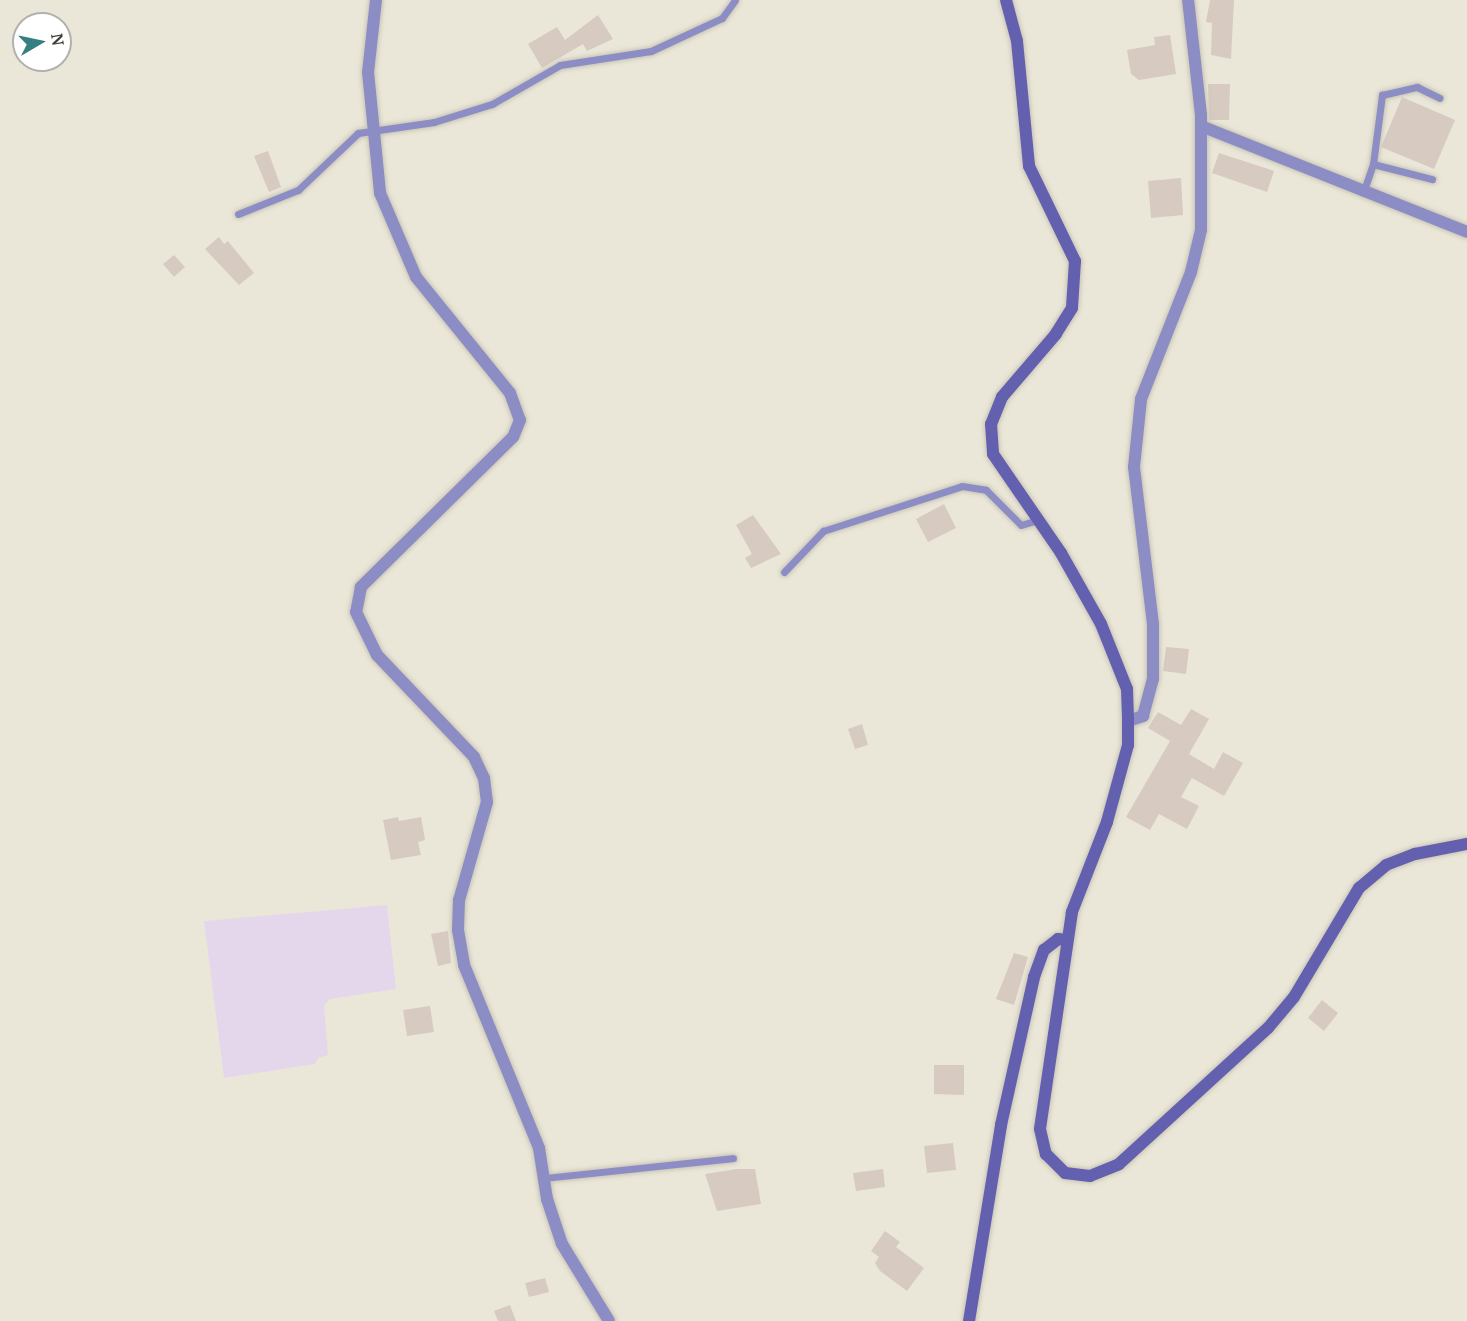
<!DOCTYPE html>
<style>
body{margin:0}
#map{position:relative;width:1467px;height:1321px;overflow:hidden;background:#ebe7d8;font-family:"PT Serif",serif}
div>[style]{position:absolute}
[style*='--x']{left:calc(var(--x)*1px);top:calc(var(--y)*1px);width:calc(var(--w)*1px);rotate:calc(var(--a)*1deg)}
.industrial>*{inset:0;background:#e4d7eb}
.building>*{inset:0;background:#d7cac0}
.roads{filter:drop-shadow(0 0 2px #c8c5b7) drop-shadow(0 0 2px #c8c5b7)}
.lane>*{height:7px;margin:-3.5px;padding:0 3.5px;transform-origin:3.5px;border-radius:3.5px;background:#8d8dc5}
.street>*{height:12px;margin:-6px;padding:0 6px;transform-origin:6px;border-radius:6px;background:#8d8dc5}
.secondary>*{height:12px;margin:-6px;padding:0 6px;transform-origin:6px;border-radius:6px;background:#6460b0}
span{translate:-50% -50%;white-space:nowrap;text-align:center;line-height:1.15;-webkit-text-stroke:5px #fff;paint-order:stroke}
.north{position:absolute;left:12px;top:12px;width:60px;height:60px;box-sizing:border-box;background:#fff;border:2px solid #b1b1ae;border-radius:50%;rotate:81deg;font-size:16px;font-weight:700;line-height:24px;text-align:center;color:#3d3b35}
.north::after{content:'';display:block;margin:auto;width:21px;height:27px;background:#367f80;clip-path:polygon(50% 0,100% 100%,50% 72%,0 100%)}
</style>
<div id="map">
<div class="industrial">
<div style="clip-path:polygon(387px 905px,396px 989px,330px 999px,324px 1005px,328px 1055px,318px 1058px,315px 1064px,224px 1078px,204px 921px)"></div>
</div>
<div class="building">
<div style="clip-path:polygon(1210px 0,1234px 0,1231px 59px,1211px 55px,1212px 23px,1206px 22px)"></div>
<div style="clip-path:polygon(598px 15px,613px 39px,587px 51px,583px 44px,542px 68px,528px 44px,557px 27px,565px 40px)"></div>
<div style="clip-path:polygon(1170px 35px,1176px 74px,1139px 80px,1131px 74px,1127px 50px,1155px 45px,1154px 37px)"></div>
<div style="clip-path:polygon(1208px 84px,1230px 84px,1229px 120px,1209px 120px)"></div>
<div style="clip-path:polygon(1402px 97px,1455px 120px,1434px 169px,1381px 147px)"></div>
<div style="clip-path:polygon(268px 151px,281px 187px,269px 192px,254px 156px)"></div>
<div style="clip-path:polygon(1219px 153px,1274px 171px,1267px 192px,1212px 173px)"></div>
<div style="clip-path:polygon(1181px 178px,1183px 215px,1151px 218px,1148px 181px)"></div>
<div style="clip-path:polygon(219px 237px,224px 244px,228px 241px,254px 273px,239px 285px,205px 249px)"></div>
<div style="clip-path:polygon(174px 255px,185px 267px,174px 277px,163px 264px)"></div>
<div style="clip-path:polygon(944px 504px,956px 528px,928px 542px,916px 519px)"></div>
<div style="clip-path:polygon(753px 515px,781px 554px,751px 568px,745px 558px,752px 554px,736px 525px)"></div>
<div style="clip-path:polygon(1166px 647px,1189px 649px,1186px 674px,1163px 671px)"></div>
<div style="clip-path:polygon(1191px 709px,1209px 719px,1189px 754px,1214px 769px,1223px 752px,1243px 763px,1224px 796px,1192px 778px,1181px 797px,1199px 806px,1187px 829px,1159px 814px,1150px 830px,1126px 817px,1170px 741px,1148px 728px,1158px 712px,1181px 725px)"></div>
<div style="clip-path:polygon(862px 724px,868px 745px,855px 749px,848px 729px)"></div>
<div style="clip-path:polygon(398px 817px,399px 821px,421px 817px,425px 840px,418px 842px,421px 855px,391px 860px,383px 820px)"></div>
<div style="clip-path:polygon(448px 931px,451px 963px,438px 966px,431px 934px)"></div>
<div style="clip-path:polygon(1014px 953px,1028px 957px,1014px 1005px,996px 999px)"></div>
<div style="clip-path:polygon(1322px 1000px,1338px 1013px,1324px 1031px,1308px 1018px)"></div>
<div style="clip-path:polygon(430px 1006px,434px 1032px,407px 1036px,403px 1010px)"></div>
<div style="clip-path:polygon(934px 1065px,964px 1065px,964px 1095px,934px 1094px)"></div>
<div style="clip-path:polygon(953px 1143px,956px 1170px,927px 1173px,924px 1146px)"></div>
<div style="clip-path:polygon(737px 1169px,755px 1169px,761px 1204px,717px 1211px,705px 1174px)"></div>
<div style="clip-path:polygon(883px 1169px,885px 1187px,856px 1191px,853px 1173px)"></div>
<div style="clip-path:polygon(885px 1231px,900px 1242px,896px 1247px,924px 1268px,907px 1291px,880px 1271px,875px 1263px,879px 1257px,871px 1251px)"></div>
<div style="clip-path:polygon(545px 1278px,549px 1292px,529px 1297px,525px 1283px)"></div>
<div style="clip-path:polygon(510px 1305px,516px 1321px,498px 1321px,494px 1311px)"></div>
</div>
<div class="roads">
<div class="lane">
<div style="--x:1373;--y:164;--w:61;--a:14.3"></div>
<div style="--x:1363;--y:193;--w:31;--a:-71"></div>
<div style="--x:1373;--y:164;--w:70;--a:-82.6"></div>
<div style="--x:1382;--y:95;--w:36;--a:-13"></div>
<div style="--x:1417;--y:87;--w:25;--a:26"></div>
<div style="--x:238;--y:214;--w:65;--a:-21.8"></div>
<div style="--x:298;--y:190;--w:83;--a:-43.5"></div>
<div style="--x:358;--y:133;--w:77;--a:-8.2"></div>
<div style="--x:434;--y:122;--w:61;--a:-17.2"></div>
<div style="--x:492;--y:104;--w:78;--a:-29.8"></div>
<div style="--x:560;--y:65;--w:92;--a:-8.7"></div>
<div style="--x:651;--y:51;--w:78;--a:-24.9"></div>
<div style="--x:722;--y:18;--w:22;--a:-54"></div>
<div style="--x:784;--y:572;--w:57;--a:-46.4"></div>
<div style="--x:823;--y:531;--w:146;--a:-17.9"></div>
<div style="--x:962;--y:486;--w:24;--a:9"></div>
<div style="--x:986;--y:490;--w:49;--a:45"></div>
<div style="--x:1021;--y:525;--w:17;--a:-17"></div>
<div style="--x:544;--y:1178;--w:190;--a:-6"></div>
</div>
<div class="street">
<div style="--x:376;--y:0;--w:72;--a:96.3"></div>
<div style="--x:368;--y:72;--w:122;--a:84.3"></div>
<div style="--x:380;--y:193;--w:91;--a:66.8"></div>
<div style="--x:416;--y:277;--w:149;--a:51"></div>
<div style="--x:510;--y:393;--w:29;--a:70"></div>
<div style="--x:520;--y:420;--w:18;--a:112"></div>
<div style="--x:513;--y:437;--w:214;--a:135.4"></div>
<div style="--x:361;--y:587;--w:25;--a:101"></div>
<div style="--x:356;--y:612;--w:48;--a:64"></div>
<div style="--x:377;--y:655;--w:141;--a:46.4"></div>
<div style="--x:474;--y:757;--w:23;--a:65"></div>
<div style="--x:484;--y:778;--w:24;--a:83"></div>
<div style="--x:487;--y:802;--w:102;--a:105.9"></div>
<div style="--x:459;--y:900;--w:30;--a:92"></div>
<div style="--x:458;--y:930;--w:36;--a:80"></div>
<div style="--x:464;--y:965;--w:198;--a:67.7"></div>
<div style="--x:539;--y:1148;--w:52;--a:81.1"></div>
<div style="--x:547;--y:1199;--w:47;--a:71.6"></div>
<div style="--x:562;--y:1244;--w:90;--a:58.6"></div>
<div style="--x:1201;--y:126;--w:286;--a:21.7"></div>
<div style="--x:1128;--y:721;--w:16;--a:-18"></div>
<div style="--x:1143;--y:716;--w:38;--a:-75"></div>
<div style="--x:1153;--y:679;--w:55;--a:-90"></div>
<div style="--x:1153;--y:624;--w:158;--a:-96.9"></div>
<div style="--x:1134;--y:467;--w:68;--a:-84.1"></div>
<div style="--x:1141;--y:399;--w:136;--a:-68.5"></div>
<div style="--x:1191;--y:272;--w:43;--a:-76.6"></div>
<div style="--x:1201;--y:230;--w:115;--a:-90"></div>
<div style="--x:1201;--y:115;--w:116;--a:-96.4"></div>
</div>
<div class="secondary">
<div style="--x:1006;--y:0;--w:42;--a:75"></div>
<div style="--x:1017;--y:41;--w:126;--a:84.5"></div>
<div style="--x:1029;--y:166;--w:106;--a:64.2"></div>
<div style="--x:1075;--y:261;--w:47;--a:93.7"></div>
<div style="--x:1072;--y:308;--w:31;--a:122"></div>
<div style="--x:1056;--y:334;--w:83;--a:130.6"></div>
<div style="--x:1002;--y:397;--w:29;--a:112"></div>
<div style="--x:991;--y:424;--w:30;--a:86"></div>
<div style="--x:993;--y:454;--w:120;--a:55.5"></div>
<div style="--x:1061;--y:553;--w:81;--a:60.6"></div>
<div style="--x:1101;--y:624;--w:70;--a:68.2"></div>
<div style="--x:1127;--y:689;--w:32;--a:88"></div>
<div style="--x:1128;--y:721;--w:24;--a:90"></div>
<div style="--x:1128;--y:745;--w:80;--a:105.3"></div>
<div style="--x:1107;--y:822;--w:97;--a:111.3"></div>
<div style="--x:1072;--y:912;--w:219;--a:98.4"></div>
<div style="--x:1040;--y:1129;--w:26;--a:77"></div>
<div style="--x:1046;--y:1154;--w:27;--a:45"></div>
<div style="--x:1065;--y:1173;--w:25;--a:7"></div>
<div style="--x:1090;--y:1176;--w:31;--a:-22"></div>
<div style="--x:1119;--y:1164;--w:202;--a:-42.4"></div>
<div style="--x:1268;--y:1028;--w:40;--a:-50"></div>
<div style="--x:1294;--y:997;--w:127;--a:-59.2"></div>
<div style="--x:1359;--y:888;--w:35;--a:-40"></div>
<div style="--x:1386;--y:865;--w:31;--a:-21"></div>
<div style="--x:1415;--y:854;--w:53;--a:-10.9"></div>
<div style="--x:969;--y:1321;--w:199;--a:-80.7"></div>
<div style="--x:1001;--y:1125;--w:152;--a:-77.4"></div>
<div style="--x:1034;--y:977;--w:29;--a:-70"></div>
<div style="--x:1044;--y:950;--w:18;--a:-38"></div>
<div style="--x:1058;--y:939;--w:9;--a:6"></div>
</div>
</div>
<div class="north">N</div>
</div>
